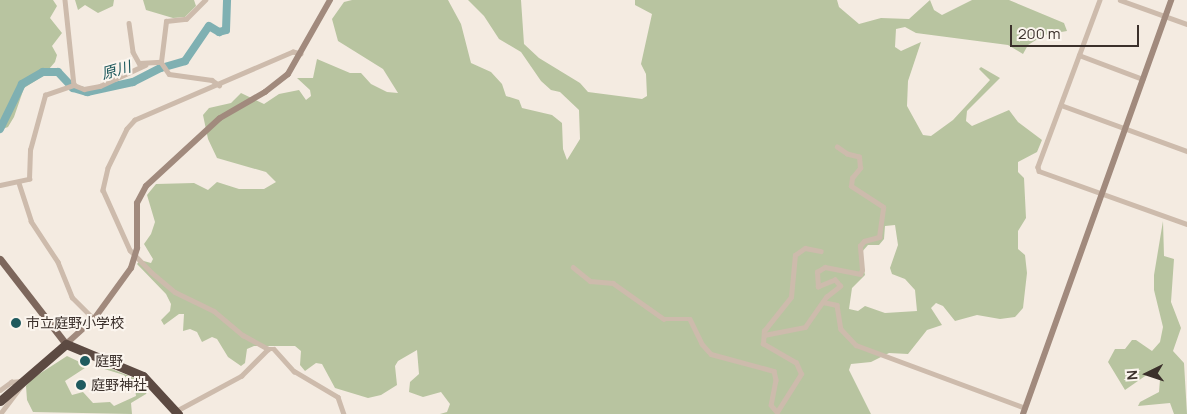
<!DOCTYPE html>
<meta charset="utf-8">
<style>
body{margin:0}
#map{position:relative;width:1187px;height:414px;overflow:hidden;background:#f4ebe1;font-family:Manrope,"Noto Sans JP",sans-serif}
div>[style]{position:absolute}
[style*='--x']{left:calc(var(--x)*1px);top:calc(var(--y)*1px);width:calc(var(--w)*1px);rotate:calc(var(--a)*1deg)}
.green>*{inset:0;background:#b8c4a0}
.river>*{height:8px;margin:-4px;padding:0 4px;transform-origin:4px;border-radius:4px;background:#7fb0b2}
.street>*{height:4.5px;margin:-2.25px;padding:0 2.25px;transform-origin:2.25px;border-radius:2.25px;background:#cdbbac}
.secondary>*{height:6px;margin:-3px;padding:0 3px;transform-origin:3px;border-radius:3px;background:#a18a7d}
.primary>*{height:7px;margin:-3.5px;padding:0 3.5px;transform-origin:3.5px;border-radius:3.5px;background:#7d675c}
.highway>*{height:9px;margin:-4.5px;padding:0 4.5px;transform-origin:4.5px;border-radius:4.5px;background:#5c4a42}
.dots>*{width:14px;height:14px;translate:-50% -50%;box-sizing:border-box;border:2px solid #fbf5ee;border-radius:50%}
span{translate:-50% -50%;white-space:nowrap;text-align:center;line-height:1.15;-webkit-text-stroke:4px #fbf5ee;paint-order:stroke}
.poi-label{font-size:14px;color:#3b302b}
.left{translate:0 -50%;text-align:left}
.water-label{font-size:15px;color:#1f5a5e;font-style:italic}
.north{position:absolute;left:1122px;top:349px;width:50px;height:50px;-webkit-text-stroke:4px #fbf5ee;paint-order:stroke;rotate:266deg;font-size:14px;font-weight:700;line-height:20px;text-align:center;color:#3b302b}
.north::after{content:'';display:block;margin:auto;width:18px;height:22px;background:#3b302b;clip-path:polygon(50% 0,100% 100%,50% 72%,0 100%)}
.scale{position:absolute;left:1010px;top:25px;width:129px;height:22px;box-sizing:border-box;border:2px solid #3b302b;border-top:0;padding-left:6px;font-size:15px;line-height:18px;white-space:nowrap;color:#3b302b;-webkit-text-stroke:4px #fbf5ee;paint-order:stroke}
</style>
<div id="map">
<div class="green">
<div style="clip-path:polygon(0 0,53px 0,57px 6px,50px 18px,62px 33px,52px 46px,57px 55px,55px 62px,43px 76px,24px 88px,14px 117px,8px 127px,0 130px)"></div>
<div style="clip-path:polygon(75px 0,114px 0,113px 6px,98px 13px,85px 5px,78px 10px)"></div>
<div style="clip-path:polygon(143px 0,194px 0,196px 6px,185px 17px,173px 18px,146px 10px)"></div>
<div style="clip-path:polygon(evenodd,352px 0,448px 0,461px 24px,471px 63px,491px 72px,502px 84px,506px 96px,519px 100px,522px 108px,552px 115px,562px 123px,563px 149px,567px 160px,580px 139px,579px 110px,560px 92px,551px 90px,541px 81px,521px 52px,499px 39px,484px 16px,468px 0,521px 0,524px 44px,539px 58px,580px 83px,588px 92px,642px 99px,647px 96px,646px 74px,641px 64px,652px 14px,635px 5px,635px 0,837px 0,839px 7px,859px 24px,881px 18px,909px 19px,930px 0,934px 10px,942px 15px,972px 0,1009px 0,1064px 23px,1067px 31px,1044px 35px,1028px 45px,1023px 54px,1008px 45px,916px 33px,905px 27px,896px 29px,895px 47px,901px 51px,921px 42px,908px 81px,907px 106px,923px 135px,931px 136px,953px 120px,990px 80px,979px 69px,981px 67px,1000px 78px,967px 111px,966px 121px,972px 126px,1009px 110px,1018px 122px,1042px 140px,1037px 152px,1018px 162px,1018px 172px,1024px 178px,1026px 218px,1018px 231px,1018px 249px,1025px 255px,1027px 273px,1023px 308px,1015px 317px,1000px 319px,977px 315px,955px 321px,943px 306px,936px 303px,931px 308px,942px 325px,927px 330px,908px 354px,889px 353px,871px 362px,851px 364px,849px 370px,871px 414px,440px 414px,447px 412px,450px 404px,441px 392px,423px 397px,409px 392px,410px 382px,419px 374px,417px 350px,398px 361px,395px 366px,397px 385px,381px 395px,368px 398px,335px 388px,322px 364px,316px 363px,305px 371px,300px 365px,301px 351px,295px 346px,254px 346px,247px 349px,245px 363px,241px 366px,228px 357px,217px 339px,212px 337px,202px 342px,197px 332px,190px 329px,183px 331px,184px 314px,179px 314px,164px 325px,161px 320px,170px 311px,171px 304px,166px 294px,137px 264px,140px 260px,151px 263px,153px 259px,144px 244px,151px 234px,155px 222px,147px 195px,156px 184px,194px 183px,208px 190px,217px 182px,239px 189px,264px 189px,276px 182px,266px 172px,217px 158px,208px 139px,203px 115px,209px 108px,231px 103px,241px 93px,264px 104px,279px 94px,299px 90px,306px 100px,311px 96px,310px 90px,297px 78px,313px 78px,317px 59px,350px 73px,361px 73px,371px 84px,387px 92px,398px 93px,383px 69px,338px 41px,332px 19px,344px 2px,352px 0,895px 225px,898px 245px,890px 268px,892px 274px,905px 279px,915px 290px,917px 311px,885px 313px,865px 306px,858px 311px,849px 309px,852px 288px,865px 275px,861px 253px,868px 245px,879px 245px,884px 239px,885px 226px,895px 225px)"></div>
<div style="clip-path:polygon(1163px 221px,1164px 256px,1174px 259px,1171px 302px,1181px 328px,1173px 351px,1184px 363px,1187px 414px,1174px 414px,1170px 403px,1138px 406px,1140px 402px,1159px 392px,1160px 379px,1154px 374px,1148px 374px,1125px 390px,1108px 362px,1115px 349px,1125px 349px,1132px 340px,1136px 340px,1152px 351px,1160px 342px,1163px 327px,1154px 290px,1154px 275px)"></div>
<div style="clip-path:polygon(67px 356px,88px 366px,65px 381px,72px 395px,83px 392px,93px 403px,110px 402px,114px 406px,136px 396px,135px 388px,124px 375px,101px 368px,102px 365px,139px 380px,148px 390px,146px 394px,131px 403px,132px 414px,33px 412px,27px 400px,26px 386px,33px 378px)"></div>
</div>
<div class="river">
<div style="--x:0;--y:129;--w:50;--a:-63.9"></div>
<div style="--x:22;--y:84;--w:24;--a:-30"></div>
<div style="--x:43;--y:72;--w:15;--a:0"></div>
<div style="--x:58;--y:72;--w:22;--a:47"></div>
<div style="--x:73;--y:88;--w:15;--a:16"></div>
<div style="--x:87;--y:92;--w:47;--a:-12.3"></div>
<div style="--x:133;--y:82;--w:31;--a:-27"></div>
<div style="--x:161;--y:68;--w:25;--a:-16"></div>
<div style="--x:185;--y:61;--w:42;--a:-55.6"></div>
<div style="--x:209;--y:26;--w:12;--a:31"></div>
<div style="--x:219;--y:32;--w:7;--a:-16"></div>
<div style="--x:226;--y:30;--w:30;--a:-88"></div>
</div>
<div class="street">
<div style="--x:65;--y:0;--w:85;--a:84"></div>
<div style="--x:1100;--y:0;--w:178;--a:110.4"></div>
<div style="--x:1038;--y:167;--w:4;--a:76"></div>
<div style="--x:1039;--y:171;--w:157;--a:19.7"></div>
<div style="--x:1120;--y:0;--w:71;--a:19.7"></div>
<div style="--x:129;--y:23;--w:29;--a:82"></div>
<div style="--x:133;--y:52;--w:13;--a:61"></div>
<div style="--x:139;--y:63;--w:22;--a:-3"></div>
<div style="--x:161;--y:62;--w:41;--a:-83"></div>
<div style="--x:166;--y:21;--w:20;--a:-6"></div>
<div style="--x:186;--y:19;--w:27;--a:-45"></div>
<div style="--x:301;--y:54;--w:8;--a:-166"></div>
<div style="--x:293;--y:52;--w:172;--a:156.7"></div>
<div style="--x:135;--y:120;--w:12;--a:132"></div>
<div style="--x:127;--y:129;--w:43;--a:116"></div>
<div style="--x:108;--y:168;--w:23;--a:103"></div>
<div style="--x:103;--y:190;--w:66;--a:65.8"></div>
<div style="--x:130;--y:250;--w:30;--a:46"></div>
<div style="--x:151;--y:272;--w:31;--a:40"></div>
<div style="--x:175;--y:292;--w:43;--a:26"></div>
<div style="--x:214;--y:311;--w:38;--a:40"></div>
<div style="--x:243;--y:335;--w:29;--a:29"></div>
<div style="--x:268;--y:349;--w:6;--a:0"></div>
<div style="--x:274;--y:349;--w:30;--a:48"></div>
<div style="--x:294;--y:371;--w:51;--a:30.6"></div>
<div style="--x:338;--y:397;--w:18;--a:71"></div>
<div style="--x:1079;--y:55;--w:68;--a:20.6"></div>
<div style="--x:161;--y:62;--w:14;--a:56"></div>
<div style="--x:169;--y:74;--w:43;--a:7.9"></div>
<div style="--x:212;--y:80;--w:9;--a:36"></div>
<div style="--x:1061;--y:105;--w:134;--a:20.1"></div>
<div style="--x:19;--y:183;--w:40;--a:72"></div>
<div style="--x:31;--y:221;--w:49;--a:56.6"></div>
<div style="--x:58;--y:262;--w:38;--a:68"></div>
<div style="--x:72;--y:297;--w:31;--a:45"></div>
<div style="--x:0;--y:185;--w:30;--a:-12"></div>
<div style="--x:29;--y:179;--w:29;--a:-88"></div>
<div style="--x:30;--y:150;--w:57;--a:-74.7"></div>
<div style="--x:45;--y:95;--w:31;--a:-19"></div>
<div style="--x:74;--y:85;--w:11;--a:22"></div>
<div style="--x:84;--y:89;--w:16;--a:-11"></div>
<div style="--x:100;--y:86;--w:50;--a:-25"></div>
<div style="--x:573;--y:267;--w:22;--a:39"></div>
<div style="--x:590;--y:281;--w:23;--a:5"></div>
<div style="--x:613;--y:283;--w:62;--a:35.2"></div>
<div style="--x:664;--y:319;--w:26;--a:0"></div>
<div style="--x:690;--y:319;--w:28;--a:64"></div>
<div style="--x:702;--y:344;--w:13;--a:48"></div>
<div style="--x:711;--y:354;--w:65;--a:15.1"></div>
<div style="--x:774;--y:371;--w:9;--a:77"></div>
<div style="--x:776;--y:380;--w:25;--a:101"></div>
<div style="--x:771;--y:405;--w:9;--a:49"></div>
<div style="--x:777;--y:412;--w:45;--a:-57.7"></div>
<div style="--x:801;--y:374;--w:12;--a:-114"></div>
<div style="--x:796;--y:363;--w:38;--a:-150"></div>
<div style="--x:763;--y:344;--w:13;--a:-86"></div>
<div style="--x:764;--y:331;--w:43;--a:-51.5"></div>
<div style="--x:791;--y:297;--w:42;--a:-84.6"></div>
<div style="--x:795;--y:255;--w:12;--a:-35"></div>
<div style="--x:805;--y:248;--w:16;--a:11"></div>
<div style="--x:823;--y:302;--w:14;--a:12"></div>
<div style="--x:837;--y:305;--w:24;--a:81"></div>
<div style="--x:841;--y:329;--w:22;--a:47"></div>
<div style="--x:856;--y:345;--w:180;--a:20.4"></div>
<div style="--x:764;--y:335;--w:42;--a:-11"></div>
<div style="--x:805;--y:327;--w:37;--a:-55"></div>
<div style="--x:826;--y:297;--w:18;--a:-38"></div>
<div style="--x:840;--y:286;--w:8;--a:-130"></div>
<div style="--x:835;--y:280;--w:18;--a:158"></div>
<div style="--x:818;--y:287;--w:15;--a:-94"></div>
<div style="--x:817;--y:272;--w:9;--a:-32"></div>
<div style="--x:825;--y:267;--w:36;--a:11"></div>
<div style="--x:860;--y:274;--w:4;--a:-63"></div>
<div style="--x:862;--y:270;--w:24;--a:-95"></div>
<div style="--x:860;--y:246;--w:6;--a:-51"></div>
<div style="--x:864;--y:241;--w:16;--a:-15"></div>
<div style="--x:879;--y:237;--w:30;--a:-82"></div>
<div style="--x:883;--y:207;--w:38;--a:-147"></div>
<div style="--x:851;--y:186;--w:8;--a:-83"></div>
<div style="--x:852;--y:178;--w:13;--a:-51"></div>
<div style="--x:860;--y:168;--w:11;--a:-95"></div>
<div style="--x:859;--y:157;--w:12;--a:-166"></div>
<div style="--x:847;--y:154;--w:12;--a:-145"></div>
<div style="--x:0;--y:390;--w:14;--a:-36"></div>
<div style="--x:11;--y:382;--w:10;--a:-6"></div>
<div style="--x:176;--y:411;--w:74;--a:-28.3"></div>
<div style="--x:241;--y:376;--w:38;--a:-45"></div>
<div style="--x:0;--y:414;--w:38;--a:-53"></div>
</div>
<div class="secondary">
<div style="--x:66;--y:344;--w:38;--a:-42"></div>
<div style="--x:94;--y:319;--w:63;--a:-54"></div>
<div style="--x:131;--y:268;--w:21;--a:-73"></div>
<div style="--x:137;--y:248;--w:45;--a:-90"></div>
<div style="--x:137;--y:203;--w:19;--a:-62"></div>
<div style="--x:146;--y:186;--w:100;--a:-42.6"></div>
<div style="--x:220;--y:118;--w:52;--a:-30"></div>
<div style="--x:265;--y:92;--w:29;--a:-38"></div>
<div style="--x:288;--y:74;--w:85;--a:-60.4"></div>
<div style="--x:1023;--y:414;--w:440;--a:-70.3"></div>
</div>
<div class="primary">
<div style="--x:0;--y:259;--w:108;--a:52.2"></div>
</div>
<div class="highway">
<div style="--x:0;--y:401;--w:87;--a:-40.8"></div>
<div style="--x:66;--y:344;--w:83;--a:22.6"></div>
<div style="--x:143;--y:376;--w:52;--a:47.4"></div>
</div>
<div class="dots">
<div style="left:16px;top:323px;background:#1f5a5e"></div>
<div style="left:85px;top:361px;background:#1f5a5e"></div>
<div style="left:81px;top:385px;background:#1f5a5e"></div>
</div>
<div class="poi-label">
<span class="left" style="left:26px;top:323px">市立庭野小学校</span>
<span class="left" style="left:95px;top:361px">庭野</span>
<span class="left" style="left:91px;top:385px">庭野神社</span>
</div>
<div class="water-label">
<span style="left:116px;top:70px;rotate:-16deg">原川</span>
</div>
<div class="north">N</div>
<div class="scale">200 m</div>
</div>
